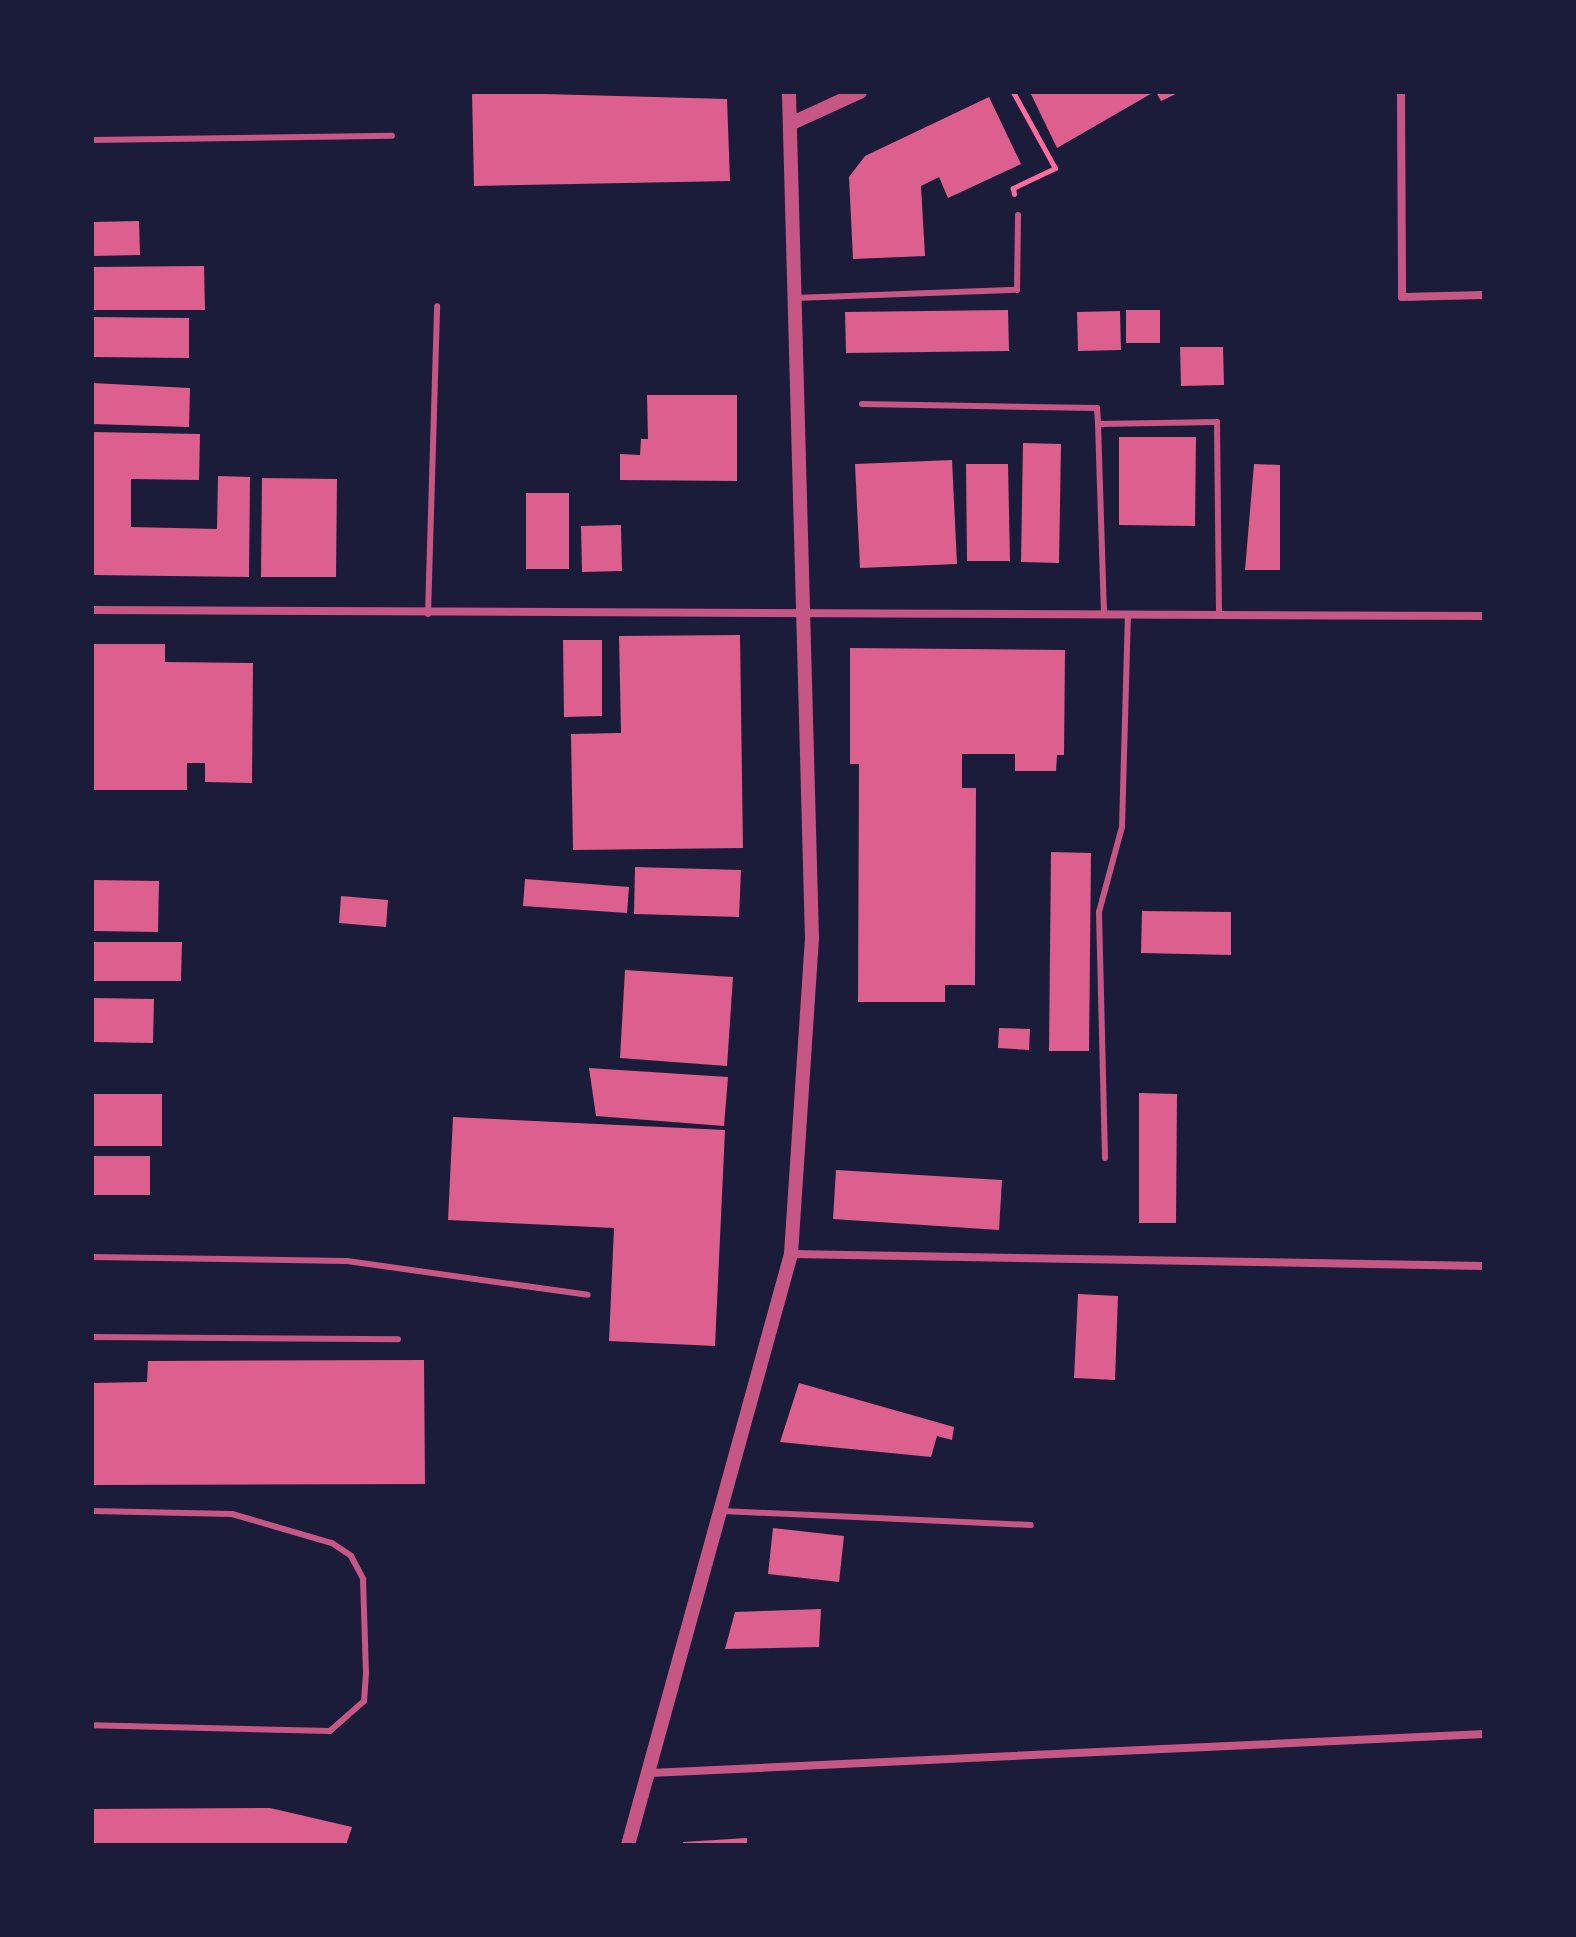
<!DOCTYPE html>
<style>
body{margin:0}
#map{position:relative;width:1576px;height:1937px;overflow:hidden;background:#1b1b3a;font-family:"Work Sans",sans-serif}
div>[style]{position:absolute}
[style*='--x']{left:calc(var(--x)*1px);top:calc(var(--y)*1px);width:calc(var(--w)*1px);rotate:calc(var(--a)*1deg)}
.building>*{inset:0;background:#dd5f8e}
.path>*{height:5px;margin:-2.5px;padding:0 2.5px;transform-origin:2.5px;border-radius:2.5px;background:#ff6b9d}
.service>*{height:6px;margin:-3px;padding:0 3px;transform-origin:3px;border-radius:3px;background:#c65784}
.minor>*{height:8px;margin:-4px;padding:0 4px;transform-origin:4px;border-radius:4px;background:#c65784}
.tertiary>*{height:14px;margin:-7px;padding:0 7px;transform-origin:7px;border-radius:7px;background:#c65784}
span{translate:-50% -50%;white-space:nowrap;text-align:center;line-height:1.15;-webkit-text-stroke:6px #1b1b3a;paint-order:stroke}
.frame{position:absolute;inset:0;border:94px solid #1b1b3a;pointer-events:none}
</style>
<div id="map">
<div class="building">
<div style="clip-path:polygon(472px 92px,727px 99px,730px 181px,474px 186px)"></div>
<div style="clip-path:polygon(1030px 92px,1154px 92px,1057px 148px)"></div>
<div style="clip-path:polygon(1156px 92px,1180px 92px,1161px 101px)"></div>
<div style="clip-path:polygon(989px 97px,1021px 164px,948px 198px,939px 177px,921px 186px,925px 256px,853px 259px,849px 177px,865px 156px)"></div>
<div style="clip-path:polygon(139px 221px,140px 255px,92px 256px,92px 222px)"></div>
<div style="clip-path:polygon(204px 266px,205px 310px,92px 310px,92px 267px)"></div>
<div style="clip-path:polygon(1008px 310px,1009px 351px,846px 353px,845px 312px)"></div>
<div style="clip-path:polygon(1126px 310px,1160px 310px,1160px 343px,1126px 343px)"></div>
<div style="clip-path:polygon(1120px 311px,1121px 350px,1078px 351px,1077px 312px)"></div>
<div style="clip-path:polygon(92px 317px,189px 318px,189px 358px,92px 357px)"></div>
<div style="clip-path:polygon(1180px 347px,1223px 347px,1224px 385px,1181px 386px)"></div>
<div style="clip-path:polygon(92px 383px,190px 388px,189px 427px,92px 424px)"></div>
<div style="clip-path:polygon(647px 395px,737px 395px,737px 481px,620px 480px,620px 454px,640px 455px,641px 439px,648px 439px)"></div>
<div style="clip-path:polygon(92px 432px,200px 434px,199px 480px,131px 479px,131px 527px,217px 529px,218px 476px,250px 477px,249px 577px,92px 575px)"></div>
<div style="clip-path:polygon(1119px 437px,1196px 437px,1195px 526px,1119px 525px)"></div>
<div style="clip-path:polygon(1023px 443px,1061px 444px,1059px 563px,1021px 562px)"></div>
<div style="clip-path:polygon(952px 460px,957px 564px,860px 568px,855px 464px)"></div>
<div style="clip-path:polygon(966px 464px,1008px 464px,1010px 561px,967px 561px)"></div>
<div style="clip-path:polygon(1254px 464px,1280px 465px,1280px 570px,1245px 570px)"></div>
<div style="clip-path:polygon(262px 478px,337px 479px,336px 577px,261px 577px)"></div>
<div style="clip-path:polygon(526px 493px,569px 493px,569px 569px,526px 569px)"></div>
<div style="clip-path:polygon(621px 525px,622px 571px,582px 572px,581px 526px)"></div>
<div style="clip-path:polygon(740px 635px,743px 848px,573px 850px,571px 734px,621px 733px,619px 636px)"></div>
<div style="clip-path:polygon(563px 640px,602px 640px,602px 716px,564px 717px)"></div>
<div style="clip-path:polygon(92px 644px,165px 644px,165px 662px,253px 663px,252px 783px,205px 782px,205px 763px,187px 763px,187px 790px,92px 790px)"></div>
<div style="clip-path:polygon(850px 648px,1065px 650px,1064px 755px,1057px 755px,1056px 771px,1015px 771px,1015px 754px,962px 754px,962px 788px,976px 788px,975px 985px,945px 985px,945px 1002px,858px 1002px,859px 764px,850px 764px)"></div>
<div style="clip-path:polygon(1051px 852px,1091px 853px,1089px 1051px,1049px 1051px)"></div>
<div style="clip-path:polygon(635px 867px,741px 870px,739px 917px,634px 914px)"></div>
<div style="clip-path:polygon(525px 879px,629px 887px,627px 913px,523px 906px)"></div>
<div style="clip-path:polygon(92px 880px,159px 881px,158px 932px,92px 931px)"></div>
<div style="clip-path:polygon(341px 896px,388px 900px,386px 927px,339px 923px)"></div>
<div style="clip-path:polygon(1142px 911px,1231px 912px,1231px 955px,1141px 953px)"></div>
<div style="clip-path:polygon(92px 942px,182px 942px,181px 981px,92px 981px)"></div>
<div style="clip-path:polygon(625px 970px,733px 977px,727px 1066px,620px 1058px)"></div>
<div style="clip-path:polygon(92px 998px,154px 999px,153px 1043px,92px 1042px)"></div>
<div style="clip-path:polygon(999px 1028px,1030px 1029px,1029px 1050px,998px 1048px)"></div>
<div style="clip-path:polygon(589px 1068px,728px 1077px,724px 1126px,596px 1116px)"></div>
<div style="clip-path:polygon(1139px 1093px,1177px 1094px,1176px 1223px,1139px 1223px)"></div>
<div style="clip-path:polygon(92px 1094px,162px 1094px,162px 1146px,92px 1146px)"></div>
<div style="clip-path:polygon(453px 1117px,725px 1130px,715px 1346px,609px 1341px,614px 1228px,448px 1220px)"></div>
<div style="clip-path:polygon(92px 1156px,150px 1156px,150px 1195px,92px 1195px)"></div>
<div style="clip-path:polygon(836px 1170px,1002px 1180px,999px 1230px,833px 1219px)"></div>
<div style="clip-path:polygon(1078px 1294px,1118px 1296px,1115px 1380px,1074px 1378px)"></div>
<div style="clip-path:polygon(424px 1360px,425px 1484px,92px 1485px,92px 1383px,147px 1382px,148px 1361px)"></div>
<div style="clip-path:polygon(799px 1383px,954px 1427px,952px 1440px,937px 1436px,931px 1457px,780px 1442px)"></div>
<div style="clip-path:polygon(773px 1528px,844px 1536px,839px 1582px,768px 1574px)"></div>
<div style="clip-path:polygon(821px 1609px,819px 1647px,725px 1649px,735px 1612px)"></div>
<div style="clip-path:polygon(270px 1808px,352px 1827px,346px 1845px,92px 1845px,92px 1809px)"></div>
<div style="clip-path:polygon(747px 1838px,747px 1845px,683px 1845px,683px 1842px)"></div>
</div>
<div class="path">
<div style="--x:1013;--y:92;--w:87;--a:61.1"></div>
<div style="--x:1055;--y:168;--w:47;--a:154.5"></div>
<div style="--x:1013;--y:188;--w:6;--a:81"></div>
</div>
<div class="service">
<div style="--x:92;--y:140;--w:300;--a:-0.8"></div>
<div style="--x:795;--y:298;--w:222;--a:-2.1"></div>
<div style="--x:1017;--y:290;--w:75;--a:-89.2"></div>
<div style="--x:862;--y:404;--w:235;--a:1"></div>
<div style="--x:1097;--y:408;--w:16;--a:86"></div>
<div style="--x:428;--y:614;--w:308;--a:-88.3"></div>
<div style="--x:1104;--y:614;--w:190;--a:-91.8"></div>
<div style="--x:1098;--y:424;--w:119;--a:-1"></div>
<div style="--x:1217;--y:422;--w:192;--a:89.4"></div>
<div style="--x:1105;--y:1158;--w:246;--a:-91.4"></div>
<div style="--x:1099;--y:912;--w:88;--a:-74.9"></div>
<div style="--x:1122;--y:827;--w:213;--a:-88.4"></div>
<div style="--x:92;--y:1257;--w:255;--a:0.9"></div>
<div style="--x:347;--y:1261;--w:243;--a:8"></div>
<div style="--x:92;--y:1337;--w:306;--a:0.4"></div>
<div style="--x:92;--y:1511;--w:140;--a:1.2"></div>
<div style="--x:232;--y:1514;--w:104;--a:16.2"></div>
<div style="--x:332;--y:1543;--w:23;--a:34"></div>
<div style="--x:351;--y:1556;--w:26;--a:62"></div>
<div style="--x:363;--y:1579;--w:94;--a:88.2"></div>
<div style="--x:366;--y:1673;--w:28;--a:94"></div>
<div style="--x:364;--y:1701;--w:45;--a:138.6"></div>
<div style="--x:330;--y:1731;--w:238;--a:-178.6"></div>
<div style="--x:722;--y:1511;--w:309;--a:2.6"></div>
</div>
<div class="minor">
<div style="--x:1401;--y:92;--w:205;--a:89.7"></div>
<div style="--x:1402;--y:297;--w:82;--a:-1.4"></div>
<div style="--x:92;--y:610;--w:1392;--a:0.25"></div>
<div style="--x:791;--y:1254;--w:693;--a:0.99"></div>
<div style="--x:650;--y:1773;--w:835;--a:-2.68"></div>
</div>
<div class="tertiary">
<div style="--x:790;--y:124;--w:77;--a:-24.6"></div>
<div style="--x:628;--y:1845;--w:613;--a:-74.58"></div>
<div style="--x:791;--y:1254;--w:316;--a:-86.2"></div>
<div style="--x:812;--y:939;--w:847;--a:-91.56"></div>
</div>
<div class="frame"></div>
</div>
